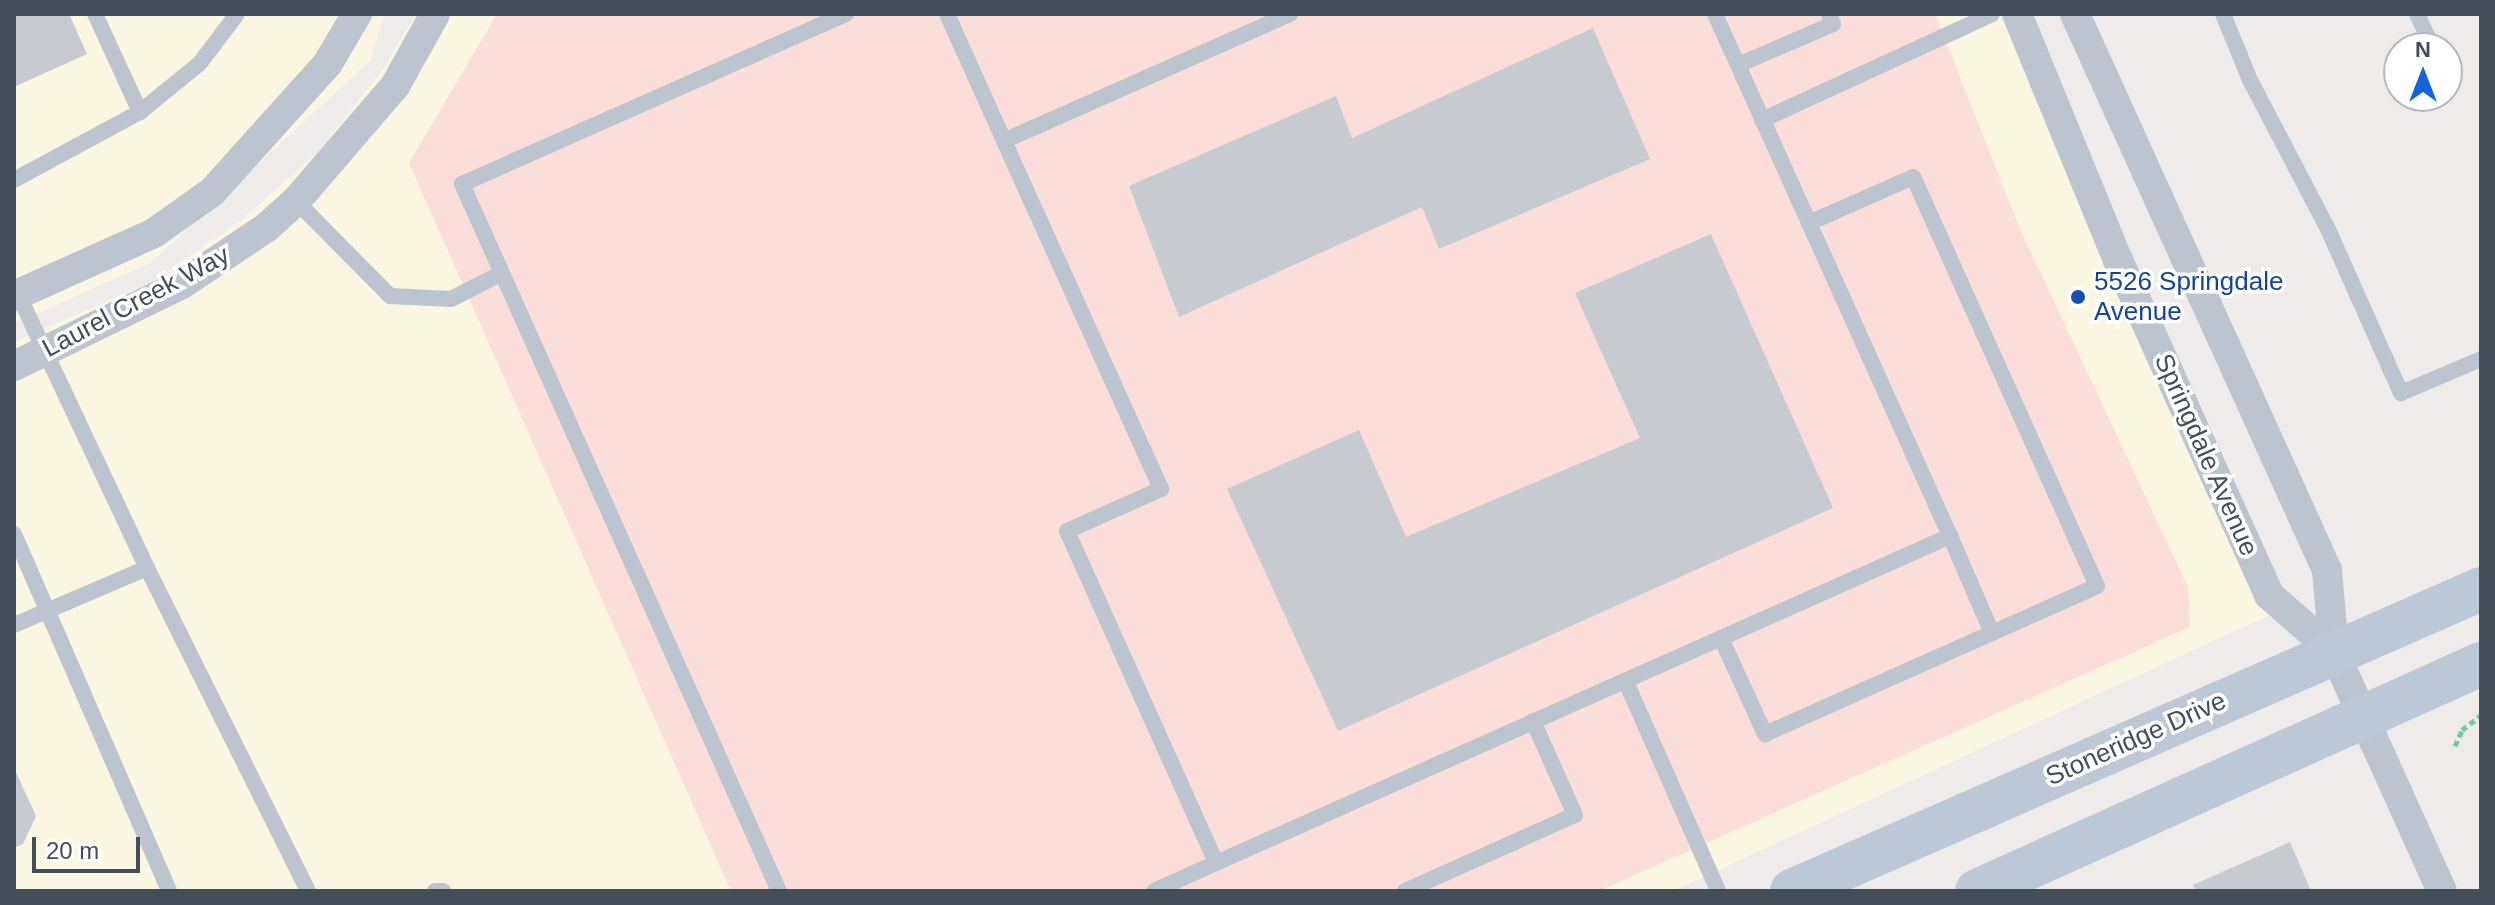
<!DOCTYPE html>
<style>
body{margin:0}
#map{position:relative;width:2495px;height:905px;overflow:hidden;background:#efebeb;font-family:Arial,sans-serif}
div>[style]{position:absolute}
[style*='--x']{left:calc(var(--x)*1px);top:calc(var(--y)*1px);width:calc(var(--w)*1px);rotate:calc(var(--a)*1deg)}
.commercial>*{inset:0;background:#fbf6e2}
.medical>*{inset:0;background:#fbded9}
.building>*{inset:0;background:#c8cad1}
.path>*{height:5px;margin-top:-2.5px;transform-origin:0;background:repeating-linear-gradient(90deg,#6fcca3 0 6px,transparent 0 10px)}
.lane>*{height:16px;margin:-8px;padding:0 8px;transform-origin:8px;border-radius:8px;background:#bcc5cf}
.street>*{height:30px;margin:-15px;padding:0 15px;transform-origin:15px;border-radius:15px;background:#bcc5cf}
.secondary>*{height:44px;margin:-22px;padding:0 22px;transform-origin:22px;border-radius:22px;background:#bdc8d6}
.dots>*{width:22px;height:22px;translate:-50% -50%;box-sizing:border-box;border:4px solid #fff;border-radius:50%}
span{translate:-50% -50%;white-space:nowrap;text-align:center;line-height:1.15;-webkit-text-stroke:7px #fff;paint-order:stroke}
.transit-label{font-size:26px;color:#164399}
.left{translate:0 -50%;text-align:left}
.street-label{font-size:26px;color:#444e59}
.frame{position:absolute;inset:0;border:16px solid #444e59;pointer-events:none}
.north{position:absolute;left:2383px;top:32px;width:80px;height:80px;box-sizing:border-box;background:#fff;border:2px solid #b4b8bd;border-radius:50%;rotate:0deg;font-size:22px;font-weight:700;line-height:32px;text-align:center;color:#444e59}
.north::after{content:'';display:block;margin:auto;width:28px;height:36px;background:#1663de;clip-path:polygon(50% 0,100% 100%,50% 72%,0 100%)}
.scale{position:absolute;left:32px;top:837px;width:108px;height:36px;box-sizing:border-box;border:4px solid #444e59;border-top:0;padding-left:10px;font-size:24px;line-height:28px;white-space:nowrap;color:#444e59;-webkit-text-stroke:6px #fff;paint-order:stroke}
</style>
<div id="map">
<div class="commercial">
<div style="clip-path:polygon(14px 14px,385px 14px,370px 61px,150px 263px,14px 324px)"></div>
<div style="clip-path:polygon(416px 14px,2015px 14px,2282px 609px,1673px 891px,14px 891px,14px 342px,153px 281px,239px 222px,319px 151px,384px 68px)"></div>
</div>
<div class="medical">
<div style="clip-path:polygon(497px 14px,1935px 14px,2020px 229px,2188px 587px,2190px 627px,1599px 891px,731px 891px,409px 163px)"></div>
</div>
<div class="building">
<div style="clip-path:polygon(14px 14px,69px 14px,87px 54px,14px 87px)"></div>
<div style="clip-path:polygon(1593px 28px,1650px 159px,1439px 249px,1422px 207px,1179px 317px,1129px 186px,1336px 96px,1352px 138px)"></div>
<div style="clip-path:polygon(1711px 234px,1833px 508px,1338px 731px,1227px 489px,1359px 430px,1406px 537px,1640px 438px,1575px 293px)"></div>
<div style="clip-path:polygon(14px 768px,36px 816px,23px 844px,14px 848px)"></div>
<div style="clip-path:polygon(2290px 842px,2311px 891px,2196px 891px,2193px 885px)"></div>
</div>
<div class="path">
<div style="--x:2455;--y:746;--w:17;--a:-66"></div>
<div style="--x:2462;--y:730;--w:24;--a:-38"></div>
</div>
<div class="lane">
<div style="--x:95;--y:14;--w:108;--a:65.3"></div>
<div style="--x:947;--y:14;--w:139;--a:65.8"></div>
<div style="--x:1290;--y:14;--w:313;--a:156.1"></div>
<div style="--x:1004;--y:141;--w:382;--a:65.7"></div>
<div style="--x:1161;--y:489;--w:103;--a:155.9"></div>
<div style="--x:1067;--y:531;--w:364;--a:65.8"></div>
<div style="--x:1216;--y:863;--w:804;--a:-24.01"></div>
<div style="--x:1950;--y:536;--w:572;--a:-114.24"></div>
<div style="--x:2223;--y:14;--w:71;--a:67.8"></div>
<div style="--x:2250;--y:80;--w:166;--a:62.4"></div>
<div style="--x:2327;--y:227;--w:182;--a:66"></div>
<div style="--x:2401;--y:393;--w:87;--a:-23"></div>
<div style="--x:2417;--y:14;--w:38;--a:65"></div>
<div style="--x:1738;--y:65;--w:103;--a:-23.3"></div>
<div style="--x:1833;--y:24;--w:11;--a:-112"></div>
<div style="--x:1762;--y:120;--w:253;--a:-24.7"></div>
<div style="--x:14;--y:180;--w:143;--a:-28.4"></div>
<div style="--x:140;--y:112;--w:77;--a:-39.2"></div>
<div style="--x:200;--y:63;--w:61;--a:-52.9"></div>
<div style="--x:296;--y:201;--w:134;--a:45.3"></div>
<div style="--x:390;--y:296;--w:61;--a:2.8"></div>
<div style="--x:451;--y:299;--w:57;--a:-27"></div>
<div style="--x:14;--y:534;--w:389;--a:66.5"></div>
<div style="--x:1950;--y:536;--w:106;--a:66.6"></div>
<div style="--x:147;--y:568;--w:361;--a:63.5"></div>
<div style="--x:14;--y:625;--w:145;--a:-23.2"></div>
<div style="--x:147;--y:568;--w:310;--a:-115.2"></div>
<div style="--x:1721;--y:638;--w:106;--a:65.4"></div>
<div style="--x:1765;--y:734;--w:363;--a:-24"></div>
<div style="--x:2097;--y:586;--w:448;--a:-114.2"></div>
<div style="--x:1913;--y:177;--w:114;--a:156.1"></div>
<div style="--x:1626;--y:682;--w:228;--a:66.2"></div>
<div style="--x:435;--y:891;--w:8;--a:0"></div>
<div style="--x:779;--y:891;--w:775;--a:-114.15"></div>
<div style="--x:462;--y:184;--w:420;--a:-23.9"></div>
<div style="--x:1154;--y:891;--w:68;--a:-24.3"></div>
<div style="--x:1405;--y:891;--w:186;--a:-24.1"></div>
<div style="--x:1575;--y:815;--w:103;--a:-114.1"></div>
</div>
<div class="street">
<div style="--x:2017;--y:14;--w:266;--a:67.7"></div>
<div style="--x:2118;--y:260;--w:367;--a:65.7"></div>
<div style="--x:2269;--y:595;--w:86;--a:41.2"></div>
<div style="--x:2075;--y:14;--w:610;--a:65.62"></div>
<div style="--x:2327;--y:570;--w:82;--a:85.1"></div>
<div style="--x:2334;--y:652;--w:262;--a:65.7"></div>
<div style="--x:14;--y:296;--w:154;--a:-24.2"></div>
<div style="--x:154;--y:233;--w:71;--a:-35.3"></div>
<div style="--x:212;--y:192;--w:173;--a:-48"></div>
<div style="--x:328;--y:63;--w:57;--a:-59.4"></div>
<div style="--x:14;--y:366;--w:187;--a:-26"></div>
<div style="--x:182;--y:284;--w:102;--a:-33.8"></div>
<div style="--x:267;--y:227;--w:39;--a:-42"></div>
<div style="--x:296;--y:201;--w:152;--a:-49.3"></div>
<div style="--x:395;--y:86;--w:82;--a:-60.9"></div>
</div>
<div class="secondary">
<div style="--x:1792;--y:891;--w:752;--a:-23.67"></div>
<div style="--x:1977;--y:891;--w:553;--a:-24.25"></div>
</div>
<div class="dots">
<div style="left:2078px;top:297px;background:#1a4fb4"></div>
</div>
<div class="transit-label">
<span class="left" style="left:2094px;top:297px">5526 Springdale<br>Avenue</span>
</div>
<div class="street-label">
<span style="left:136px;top:302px;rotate:-28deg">Laurel Creek Way</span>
<span style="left:2206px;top:455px;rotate:66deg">Springdale Avenue</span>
<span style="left:2136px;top:739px;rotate:-24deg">Stoneridge Drive</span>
</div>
<div class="frame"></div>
<div class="north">N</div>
<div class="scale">20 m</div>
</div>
